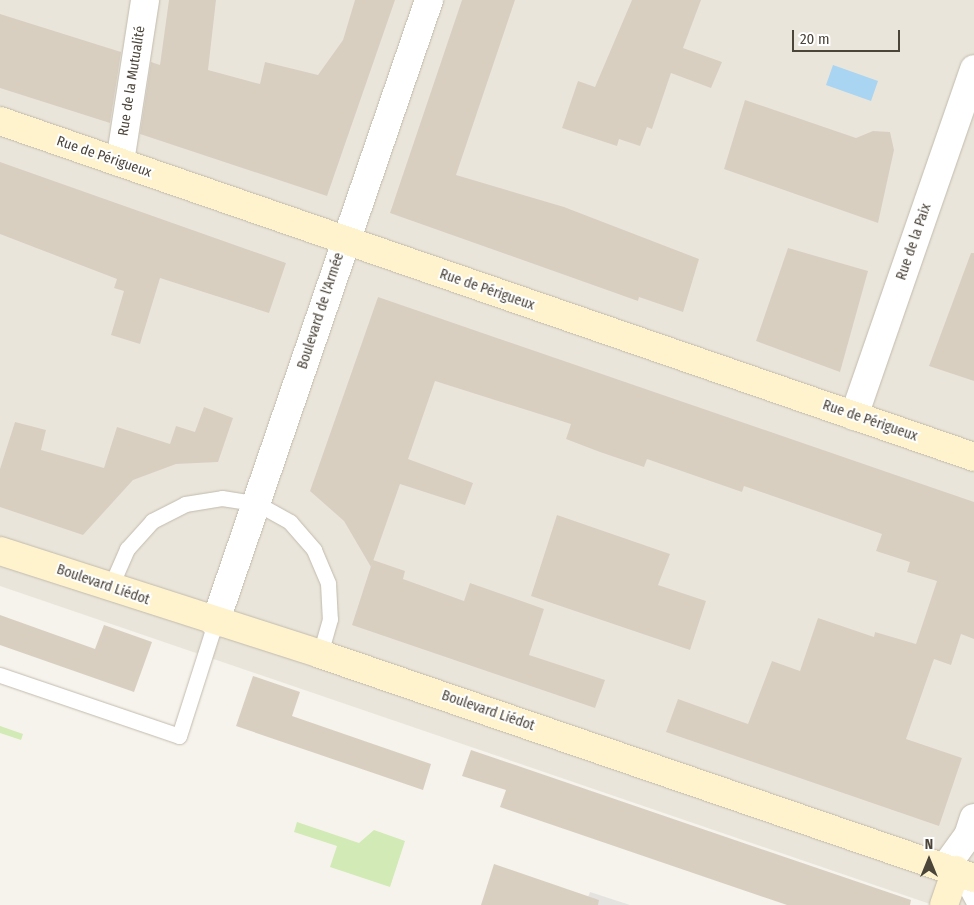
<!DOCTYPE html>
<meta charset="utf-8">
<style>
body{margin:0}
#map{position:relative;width:974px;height:905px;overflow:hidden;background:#f6f3ec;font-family:"Fira Sans Condensed",sans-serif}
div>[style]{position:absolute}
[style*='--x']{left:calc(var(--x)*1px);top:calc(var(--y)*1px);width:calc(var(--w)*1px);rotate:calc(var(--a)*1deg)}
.residential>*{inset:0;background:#eae5da}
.green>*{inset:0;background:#d2eab5}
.parking>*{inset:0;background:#e5e3e0}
.water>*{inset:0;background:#a9d4f2}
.building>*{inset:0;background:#d8cfc1}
.roads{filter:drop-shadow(0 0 1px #c2bbae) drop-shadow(0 0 1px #c2bbae)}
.lane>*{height:15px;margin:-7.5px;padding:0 7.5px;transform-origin:7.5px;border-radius:7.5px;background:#fff}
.street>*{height:28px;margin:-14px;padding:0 14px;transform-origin:14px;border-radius:14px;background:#fff}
.secondary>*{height:28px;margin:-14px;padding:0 14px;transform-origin:14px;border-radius:14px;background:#fff3cd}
span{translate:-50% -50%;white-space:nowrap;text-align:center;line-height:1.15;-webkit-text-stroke:4px #fff;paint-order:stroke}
.street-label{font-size:14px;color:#4b4439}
.north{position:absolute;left:904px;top:835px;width:50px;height:50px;-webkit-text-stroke:4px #fff;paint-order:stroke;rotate:0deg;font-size:14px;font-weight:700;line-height:20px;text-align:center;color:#4b4439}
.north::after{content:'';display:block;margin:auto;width:18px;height:22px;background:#4b4439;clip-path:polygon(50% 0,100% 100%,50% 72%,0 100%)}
.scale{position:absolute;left:792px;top:30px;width:108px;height:22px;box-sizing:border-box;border:2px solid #4b4439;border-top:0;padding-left:6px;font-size:15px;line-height:18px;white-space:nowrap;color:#4b4439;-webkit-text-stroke:4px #fff;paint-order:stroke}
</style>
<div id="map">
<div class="residential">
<div style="clip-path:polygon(0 0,974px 0,974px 905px,933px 905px,0 586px)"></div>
</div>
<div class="green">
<div style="clip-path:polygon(0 726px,23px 734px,21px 740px,0 733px)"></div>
<div style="clip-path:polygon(297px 822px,359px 843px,374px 830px,405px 841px,390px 887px,330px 867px,337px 846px,294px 832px)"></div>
</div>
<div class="parking">
<div style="clip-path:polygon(590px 892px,630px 905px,585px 905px)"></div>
</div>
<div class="water">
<div style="clip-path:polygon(833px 65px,878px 81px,871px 101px,826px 85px)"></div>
</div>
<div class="building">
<div style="clip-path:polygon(169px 0,216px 0,208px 70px,260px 84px,265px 62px,318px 75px,343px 40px,355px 0,395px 0,327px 196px,140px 134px,151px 62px,160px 65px)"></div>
<div style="clip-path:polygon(462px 0,515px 0,456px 175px,564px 207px,699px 259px,683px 312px,639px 297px,638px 301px,390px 213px)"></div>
<div style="clip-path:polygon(632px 0,701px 0,683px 48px,722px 62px,711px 88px,671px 73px,652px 129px,647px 127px,640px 146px,619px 139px,617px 146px,562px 128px,578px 81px,595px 87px)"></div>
<div style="clip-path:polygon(0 14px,121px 52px,110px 123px,0 88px)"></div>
<div style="clip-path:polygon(745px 100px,856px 138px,873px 131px,890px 132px,894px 150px,878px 223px,724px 169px)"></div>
<div style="clip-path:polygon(0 162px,286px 263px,269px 313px,160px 278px,140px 344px,111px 335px,124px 291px,114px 288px,117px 279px,0 234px)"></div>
<div style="clip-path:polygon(788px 248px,868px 271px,840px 372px,756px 341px)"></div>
<div style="clip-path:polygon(971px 253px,974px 253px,974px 381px,929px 366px)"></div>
<div style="clip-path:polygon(378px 297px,974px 502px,974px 639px,961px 634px,951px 665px,934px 659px,906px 739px,962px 758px,939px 826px,666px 732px,678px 699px,748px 724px,772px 661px,800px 671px,818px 618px,874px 637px,875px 632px,916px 644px,937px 581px,907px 572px,910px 562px,876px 551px,882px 534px,744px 486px,742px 492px,647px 459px,644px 467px,600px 452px,566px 439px,571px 424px,435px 381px,408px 459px,473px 483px,465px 505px,400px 484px,371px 567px,344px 521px,310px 491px)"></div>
<div style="clip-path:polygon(204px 407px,233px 418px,218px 462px,176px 464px,133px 480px,83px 535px,0 507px,0 469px,15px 422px,46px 430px,41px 450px,104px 468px,117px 427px,170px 444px,176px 426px,195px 432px)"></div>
<div style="clip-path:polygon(557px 515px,670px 554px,658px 585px,706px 601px,690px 650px,531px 596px)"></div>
<div style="clip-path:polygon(373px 560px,405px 571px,403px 579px,464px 601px,470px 583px,544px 609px,529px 655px,605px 680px,595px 708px,352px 625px)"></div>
<div style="clip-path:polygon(0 615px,95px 649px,104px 625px,152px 642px,134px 692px,0 645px)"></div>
<div style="clip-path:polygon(253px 676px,300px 692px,292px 716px,431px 764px,423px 790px,236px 726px)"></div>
<div style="clip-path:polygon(471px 750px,911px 900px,910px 905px,787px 905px,500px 807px,506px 790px,462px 776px)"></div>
<div style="clip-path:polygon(494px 864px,599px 900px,598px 905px,481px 905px)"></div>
</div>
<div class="roads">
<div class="lane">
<div style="--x:110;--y:588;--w:43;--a:-66.4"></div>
<div style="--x:127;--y:549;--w:38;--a:-48"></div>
<div style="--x:152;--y:521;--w:37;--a:-27"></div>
<div style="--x:185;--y:504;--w:37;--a:-9"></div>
<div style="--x:222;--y:498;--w:36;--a:9"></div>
<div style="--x:258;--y:504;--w:37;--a:29"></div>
<div style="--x:290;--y:522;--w:37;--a:49"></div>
<div style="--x:314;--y:550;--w:36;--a:67"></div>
<div style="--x:328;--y:583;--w:36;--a:87"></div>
<div style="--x:330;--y:619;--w:36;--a:106"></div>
<div style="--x:0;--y:675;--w:189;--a:18.8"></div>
<div style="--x:179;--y:736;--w:119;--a:-72.3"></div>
<div style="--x:958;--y:873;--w:34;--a:62"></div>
</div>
<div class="street">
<div style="--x:120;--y:162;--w:164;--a:-81.2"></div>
<div style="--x:854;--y:416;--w:367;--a:-70.9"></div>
<div style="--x:215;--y:623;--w:659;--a:-71.04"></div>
<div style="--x:946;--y:866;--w:37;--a:-54"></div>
<div style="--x:968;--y:836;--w:19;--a:-72"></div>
</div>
<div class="secondary">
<div style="--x:0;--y:121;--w:1030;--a:19.03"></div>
<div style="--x:0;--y:551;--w:336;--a:17.8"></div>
<div style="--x:320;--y:654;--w:691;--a:18.91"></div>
<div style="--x:944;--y:905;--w:37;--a:-71"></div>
</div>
</div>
<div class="street-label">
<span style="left:132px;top:81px;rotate:-81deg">Rue de la Mutualité</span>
<span style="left:104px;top:157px;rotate:19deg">Rue de Périgueux</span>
<span style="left:914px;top:242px;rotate:-71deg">Rue de la Paix</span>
<span style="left:487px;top:290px;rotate:19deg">Rue de Périgueux</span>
<span style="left:321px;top:311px;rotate:-72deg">Boulevard de l'Armée</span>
<span style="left:870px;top:421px;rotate:19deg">Rue de Périgueux</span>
<span style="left:103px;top:585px;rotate:19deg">Boulevard Liédot</span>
<span style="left:488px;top:711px;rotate:19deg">Boulevard Liédot</span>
</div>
<div class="north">N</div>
<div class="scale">20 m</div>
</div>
